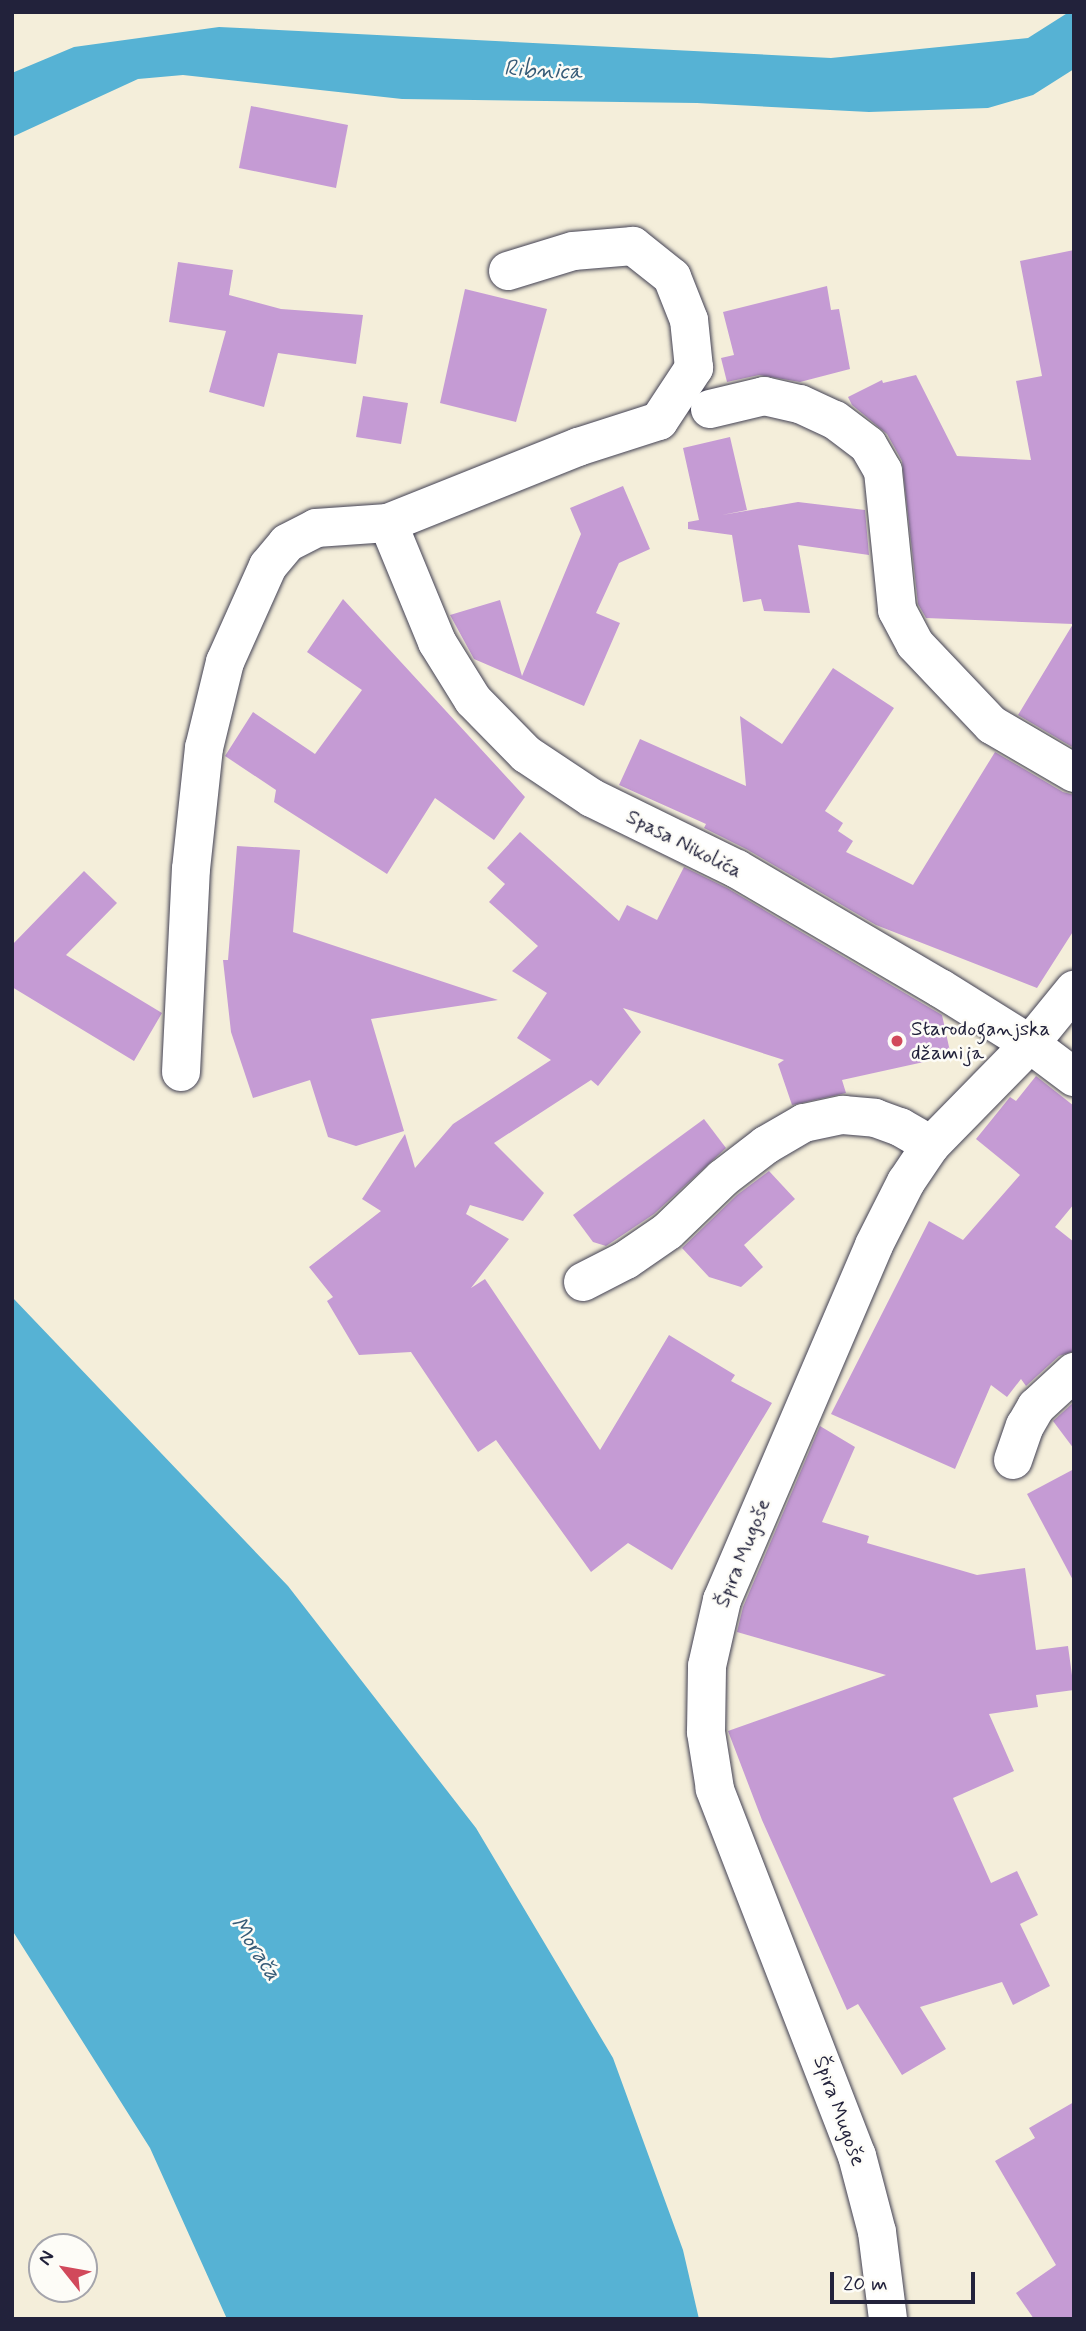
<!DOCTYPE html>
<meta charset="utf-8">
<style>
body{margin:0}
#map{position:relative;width:1086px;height:2331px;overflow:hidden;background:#f4eeda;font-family:Mynerve,sans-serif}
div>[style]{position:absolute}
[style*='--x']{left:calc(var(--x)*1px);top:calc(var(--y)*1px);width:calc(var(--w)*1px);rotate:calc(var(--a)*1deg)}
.water>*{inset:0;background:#56b2d4}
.building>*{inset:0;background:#c59bd4}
.roads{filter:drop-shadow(0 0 2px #424153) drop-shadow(0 0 2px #424153)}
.minor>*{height:38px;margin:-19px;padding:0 19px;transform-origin:19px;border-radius:19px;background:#fff}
.dots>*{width:19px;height:19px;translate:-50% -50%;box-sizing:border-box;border:4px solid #fdfcf7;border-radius:50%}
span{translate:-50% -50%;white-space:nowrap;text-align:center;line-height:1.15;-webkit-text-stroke:5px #fdfcf7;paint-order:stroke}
.street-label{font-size:21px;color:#22223b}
.poi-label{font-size:21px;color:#22223b}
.left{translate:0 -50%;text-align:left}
.water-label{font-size:23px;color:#375c78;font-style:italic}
.frame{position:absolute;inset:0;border:14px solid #22223b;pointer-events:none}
.north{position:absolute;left:28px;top:2233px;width:70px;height:70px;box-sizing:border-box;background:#fdfcf7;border:2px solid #a5a5ac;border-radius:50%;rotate:301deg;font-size:19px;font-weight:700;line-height:28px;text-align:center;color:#22223b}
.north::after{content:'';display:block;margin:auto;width:24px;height:32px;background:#d1495b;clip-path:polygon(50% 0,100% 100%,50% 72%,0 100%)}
.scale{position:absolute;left:830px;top:2272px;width:145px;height:32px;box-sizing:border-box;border:4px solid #22223b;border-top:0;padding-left:9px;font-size:21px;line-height:24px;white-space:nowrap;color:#22223b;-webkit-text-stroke:5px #fdfcf7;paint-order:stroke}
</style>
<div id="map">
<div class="water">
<div style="clip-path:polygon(1069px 12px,1074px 12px,1074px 69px,1033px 95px,988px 108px,869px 112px,697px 103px,402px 99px,183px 75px,138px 79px,12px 137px,12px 73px,74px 47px,219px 27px,831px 58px,1028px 38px)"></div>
<div style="clip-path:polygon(12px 1297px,288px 1586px,476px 1828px,613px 2058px,683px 2250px,699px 2319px,227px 2319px,150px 2148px,12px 1930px)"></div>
</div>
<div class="building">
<div style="clip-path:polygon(251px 106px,348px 125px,336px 188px,239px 168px)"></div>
<div style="clip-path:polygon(1074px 250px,1074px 748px,1018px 715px,1073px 624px,926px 618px,918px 604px,902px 461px,887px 434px,852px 405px,848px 397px,882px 380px,883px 383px,916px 375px,957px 456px,1031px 460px,1016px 381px,1042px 376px,1020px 261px)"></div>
<div style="clip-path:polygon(178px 262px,233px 270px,229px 295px,281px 309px,363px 315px,356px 364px,278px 353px,264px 407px,209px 392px,226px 331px,169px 322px)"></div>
<div style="clip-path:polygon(827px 286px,831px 310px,839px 309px,850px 369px,800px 382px,759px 375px,727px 382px,721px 358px,734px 355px,723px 312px)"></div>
<div style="clip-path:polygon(465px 289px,547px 309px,516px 422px,440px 403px)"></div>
<div style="clip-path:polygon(363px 396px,408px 403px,401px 444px,356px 437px)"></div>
<div style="clip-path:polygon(730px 437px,747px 510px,722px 515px,798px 502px,865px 510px,869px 555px,798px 545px,810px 613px,764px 611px,761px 599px,743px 602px,732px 535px,688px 529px,688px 522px,699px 520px,683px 448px)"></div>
<div style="clip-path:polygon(623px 486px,650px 549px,619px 563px,596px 613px,620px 623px,584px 706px,474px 659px,450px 615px,500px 600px,522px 676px,581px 534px,570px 508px)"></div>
<div style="clip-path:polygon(343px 599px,525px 797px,494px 840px,435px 798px,387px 874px,274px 802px,276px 790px,225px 756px,253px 712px,315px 754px,362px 690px,307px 652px)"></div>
<div style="clip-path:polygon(833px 668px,894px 708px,825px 811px,843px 823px,838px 831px,853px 841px,846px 852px,913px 885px,995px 752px,1063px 792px,1074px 795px,1074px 930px,1037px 988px,876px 925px,748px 850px,704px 828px,706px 824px,619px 785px,640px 739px,746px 786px,740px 716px,782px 744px)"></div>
<div style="clip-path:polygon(520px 832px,619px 921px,627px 905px,657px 920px,684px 867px,727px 888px,942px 1015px,951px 1056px,842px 1080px,846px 1093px,792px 1105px,778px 1064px,784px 1060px,623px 1008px,641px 1032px,598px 1086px,591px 1080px,494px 1143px,544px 1193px,523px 1221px,470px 1205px,466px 1214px,509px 1239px,471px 1288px,485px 1279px,600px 1450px,669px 1335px,735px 1375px,731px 1381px,772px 1403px,672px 1570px,628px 1543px,591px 1572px,496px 1440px,478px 1452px,411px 1352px,359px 1355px,327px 1301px,333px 1297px,309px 1267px,381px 1211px,362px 1199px,405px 1134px,415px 1168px,453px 1124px,551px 1060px,517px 1038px,547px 993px,512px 971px,538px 946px,489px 902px,505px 884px,487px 868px)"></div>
<div style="clip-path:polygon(237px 846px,300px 850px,293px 932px,498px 1000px,371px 1019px,404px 1131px,356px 1146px,328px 1137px,310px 1080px,253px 1098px,231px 1032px,223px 960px,228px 960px)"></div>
<div style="clip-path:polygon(84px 871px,117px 903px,66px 955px,162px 1013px,134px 1061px,12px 987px,12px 945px)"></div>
<div style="clip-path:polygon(1036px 1076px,1074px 1106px,1074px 1204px,1055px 1227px,1074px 1242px,1074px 1351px,1059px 1356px,1026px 1386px,1021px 1379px,1007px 1397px,991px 1385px,955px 1469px,831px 1414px,929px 1221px,963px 1240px,1020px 1175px,976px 1139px,1010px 1097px,1016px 1101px)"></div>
<div style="clip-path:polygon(704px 1119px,726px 1148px,654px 1214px,606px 1246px,593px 1242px,573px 1215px)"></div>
<div style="clip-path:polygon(769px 1171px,795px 1199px,744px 1245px,763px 1267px,741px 1287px,709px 1277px,682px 1248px,737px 1195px)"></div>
<div style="clip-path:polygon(1074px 1402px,1074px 1449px,1053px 1421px)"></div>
<div style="clip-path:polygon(820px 1426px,855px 1447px,822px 1522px,869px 1536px,867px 1543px,977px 1575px,1025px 1568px,1036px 1650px,1068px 1646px,1074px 1690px,1036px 1695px,1038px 1707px,989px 1714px,1014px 1771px,953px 1798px,991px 1883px,1017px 1871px,1038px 1915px,1020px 1924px,1050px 1986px,1013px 2005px,1002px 1982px,920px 2007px,946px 2049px,902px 2075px,858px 2004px,847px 2010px,762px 1820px,728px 1731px,886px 1675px,737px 1632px,743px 1607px)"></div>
<div style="clip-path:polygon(1074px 1469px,1074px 1582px,1027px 1494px)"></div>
<div style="clip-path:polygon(1074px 2102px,1074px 2319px,1034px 2319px,1016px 2293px,1056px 2265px,995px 2161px,1035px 2138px,1029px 2128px)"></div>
</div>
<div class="roads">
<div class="minor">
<div style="--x:710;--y:409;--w:56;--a:-13.5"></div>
<div style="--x:764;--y:396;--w:37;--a:13"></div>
<div style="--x:800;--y:404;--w:38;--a:25"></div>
<div style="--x:835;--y:420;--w:41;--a:37.1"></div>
<div style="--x:868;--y:445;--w:30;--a:60"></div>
<div style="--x:883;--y:471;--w:140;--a:84.2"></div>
<div style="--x:897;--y:610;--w:38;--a:62"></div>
<div style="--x:915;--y:644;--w:112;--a:46.5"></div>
<div style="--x:992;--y:725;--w:95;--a:30.3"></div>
<div style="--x:388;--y:523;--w:129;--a:67.6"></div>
<div style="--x:437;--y:642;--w:68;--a:58.2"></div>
<div style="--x:473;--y:700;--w:76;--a:45.5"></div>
<div style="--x:526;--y:754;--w:79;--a:33.7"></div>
<div style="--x:592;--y:798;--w:161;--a:26.1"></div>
<div style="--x:737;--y:869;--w:235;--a:30.4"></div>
<div style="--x:940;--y:988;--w:106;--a:31.9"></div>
<div style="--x:1030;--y:1044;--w:55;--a:36.9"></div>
<div style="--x:181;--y:1072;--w:203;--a:-87.2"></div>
<div style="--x:191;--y:869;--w:122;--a:-83.9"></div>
<div style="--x:204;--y:748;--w:89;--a:-76.3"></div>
<div style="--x:225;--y:662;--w:105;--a:-65.9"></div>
<div style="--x:268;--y:566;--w:30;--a:-50"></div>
<div style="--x:287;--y:543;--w:33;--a:-27"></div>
<div style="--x:316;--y:528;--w:72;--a:-4"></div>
<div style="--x:388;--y:523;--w:205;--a:-21.8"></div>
<div style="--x:578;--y:447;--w:85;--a:-17.8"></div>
<div style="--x:659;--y:421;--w:64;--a:-56.6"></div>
<div style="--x:694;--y:368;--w:48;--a:-95.9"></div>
<div style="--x:689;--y:320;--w:46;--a:-111.6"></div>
<div style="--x:672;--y:277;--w:50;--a:-141.5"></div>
<div style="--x:633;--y:246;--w:60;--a:175.2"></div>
<div style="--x:573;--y:251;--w:68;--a:162.9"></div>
<div style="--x:583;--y:1282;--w:48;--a:-27.1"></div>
<div style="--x:626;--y:1260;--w:51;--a:-34.6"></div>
<div style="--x:668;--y:1231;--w:76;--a:-43.9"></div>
<div style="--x:723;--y:1178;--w:54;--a:-37.5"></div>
<div style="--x:766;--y:1145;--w:44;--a:-30.1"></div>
<div style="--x:804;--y:1123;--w:40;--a:-12"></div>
<div style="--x:843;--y:1115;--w:32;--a:5"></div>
<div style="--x:875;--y:1118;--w:27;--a:20"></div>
<div style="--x:900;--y:1127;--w:36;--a:30"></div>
<div style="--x:1013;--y:1460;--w:36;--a:-71"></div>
<div style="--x:1025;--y:1426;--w:22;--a:-60"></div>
<div style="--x:1036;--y:1407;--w:52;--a:-42.6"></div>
<div style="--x:888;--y:2319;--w:88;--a:-97.2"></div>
<div style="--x:877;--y:2232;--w:79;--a:-104.7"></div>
<div style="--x:857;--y:2156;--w:394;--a:-111.2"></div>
<div style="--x:715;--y:1789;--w:58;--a:-99"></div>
<div style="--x:706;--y:1732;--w:66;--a:-89.1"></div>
<div style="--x:707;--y:1666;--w:68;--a:-77.2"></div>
<div style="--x:722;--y:1600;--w:386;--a:-66.8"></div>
<div style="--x:874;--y:1245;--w:71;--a:-63.1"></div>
<div style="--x:906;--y:1182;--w:45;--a:-56"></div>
<div style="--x:931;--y:1145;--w:141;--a:-45.6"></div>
<div style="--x:1030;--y:1044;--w:70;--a:-50.8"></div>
</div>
</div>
<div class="dots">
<div style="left:897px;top:1041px;background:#d1495b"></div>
</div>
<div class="street-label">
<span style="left:684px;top:844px;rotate:27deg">Spasa Nikolića</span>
<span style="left:743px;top:1553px;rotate:-68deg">Špira Mugoše</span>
<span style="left:839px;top:2111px;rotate:70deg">Špira Mugoše</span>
</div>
<div class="poi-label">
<span class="left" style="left:911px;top:1041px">Starodoganjska<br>džamija</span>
</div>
<div class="water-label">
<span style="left:543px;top:71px;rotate:3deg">Ribnica</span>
<span style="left:255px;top:1949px;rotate:56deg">Morača</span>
</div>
<div class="frame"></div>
<div class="north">N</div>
<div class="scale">20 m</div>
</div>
